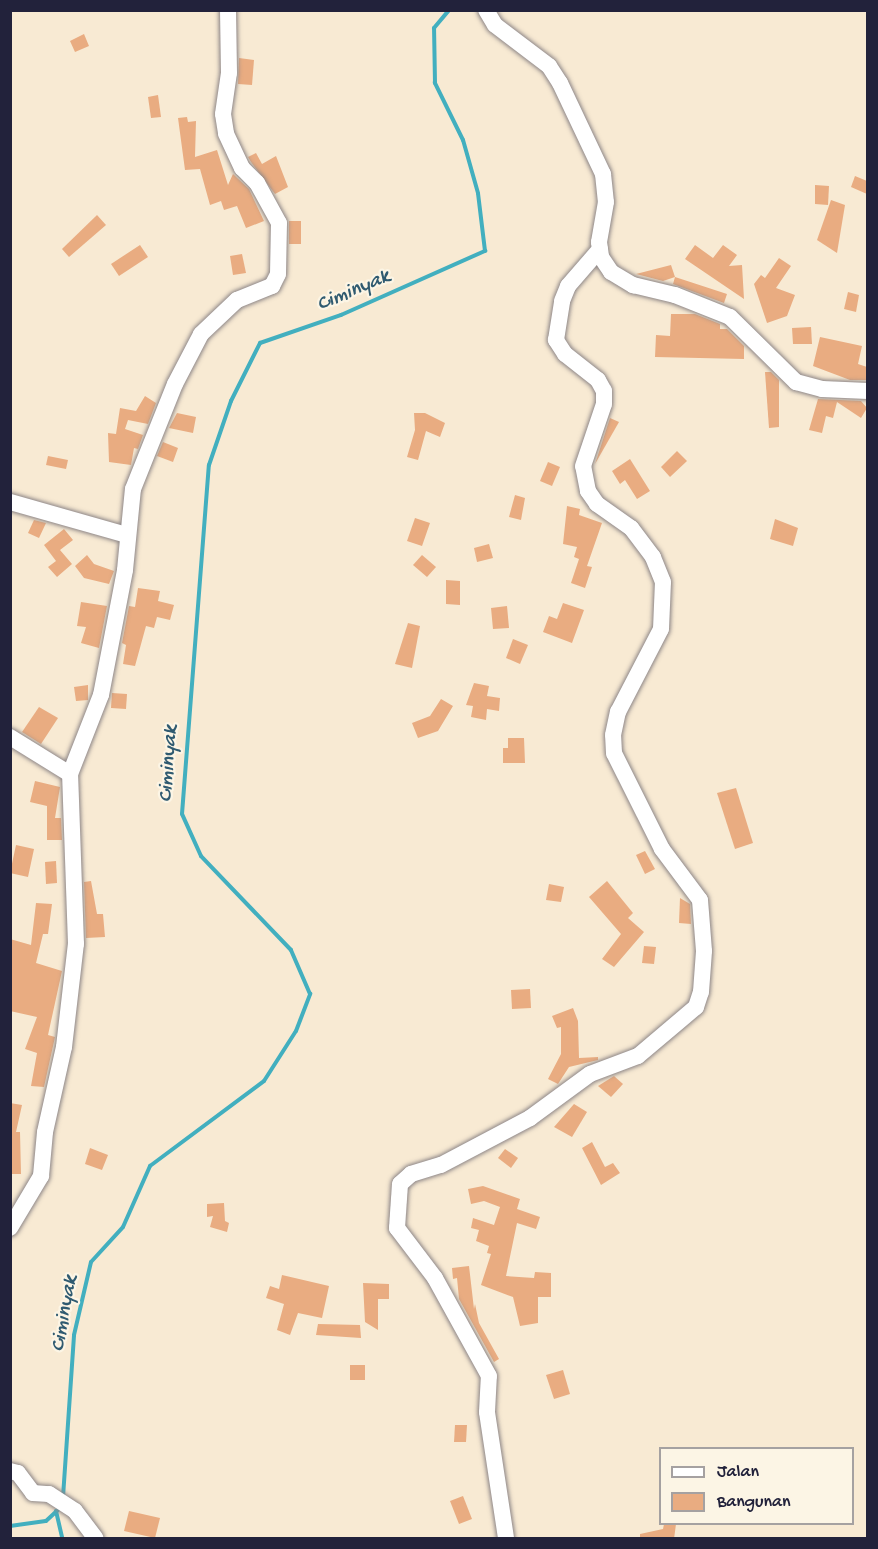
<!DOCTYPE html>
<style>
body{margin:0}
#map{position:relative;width:878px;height:1549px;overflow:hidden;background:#f8ead3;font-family:"Gochi Hand",sans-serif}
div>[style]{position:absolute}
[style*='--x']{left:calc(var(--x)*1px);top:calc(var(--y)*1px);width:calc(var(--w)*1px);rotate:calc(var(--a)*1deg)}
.stream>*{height:4px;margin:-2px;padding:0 2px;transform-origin:2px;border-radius:2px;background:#42afbf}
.building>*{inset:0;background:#e9ac81}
.roads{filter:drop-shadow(0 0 2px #8d8687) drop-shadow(0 0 2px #8d8687)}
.minor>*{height:16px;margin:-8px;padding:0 8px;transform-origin:8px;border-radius:8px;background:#fff}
span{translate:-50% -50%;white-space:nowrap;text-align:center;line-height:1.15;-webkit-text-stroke:4.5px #fcf5e5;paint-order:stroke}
.water-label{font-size:21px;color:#2f5a70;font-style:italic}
.frame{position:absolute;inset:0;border:12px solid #22223b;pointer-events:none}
.legend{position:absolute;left:659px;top:1447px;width:195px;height:78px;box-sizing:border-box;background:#fcf5e5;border:2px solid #a5a1a1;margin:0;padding:8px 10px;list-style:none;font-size:18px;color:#22223b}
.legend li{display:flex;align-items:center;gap:12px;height:30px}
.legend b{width:30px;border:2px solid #a5a1a1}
</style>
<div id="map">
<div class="stream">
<div style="--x:63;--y:1497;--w:162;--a:-86.1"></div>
<div style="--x:74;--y:1335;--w:75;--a:-76.9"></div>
<div style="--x:91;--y:1262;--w:47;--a:-47.6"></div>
<div style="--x:123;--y:1227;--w:67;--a:-66.1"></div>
<div style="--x:150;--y:1166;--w:142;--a:-36.7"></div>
<div style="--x:264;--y:1081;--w:59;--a:-57.4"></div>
<div style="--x:296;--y:1031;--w:40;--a:-69"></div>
<div style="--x:310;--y:994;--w:48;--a:-113.4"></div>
<div style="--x:291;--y:950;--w:130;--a:-133.8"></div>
<div style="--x:201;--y:856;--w:46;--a:-114.3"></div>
<div style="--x:182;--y:814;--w:350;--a:-85.6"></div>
<div style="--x:209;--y:465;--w:68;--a:-71"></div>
<div style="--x:231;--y:401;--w:65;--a:-63.4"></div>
<div style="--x:260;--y:343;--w:86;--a:-19.1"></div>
<div style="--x:341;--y:315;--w:158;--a:-24"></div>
<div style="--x:485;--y:251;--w:58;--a:-96.9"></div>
<div style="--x:478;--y:193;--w:55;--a:-105.8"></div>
<div style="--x:463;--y:140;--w:64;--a:-116.2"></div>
<div style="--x:435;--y:83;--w:55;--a:-91"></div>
<div style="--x:434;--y:28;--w:23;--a:-50"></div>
<div style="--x:56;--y:1511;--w:28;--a:77"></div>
<div style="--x:10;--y:1526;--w:36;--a:-8"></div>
<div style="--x:46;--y:1521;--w:21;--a:-43"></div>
</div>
<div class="building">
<div style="clip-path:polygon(84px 34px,89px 46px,75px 52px,70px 41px)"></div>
<div style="clip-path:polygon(239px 58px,254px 60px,252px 85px,238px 84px)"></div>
<div style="clip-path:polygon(158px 95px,161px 117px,151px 118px,148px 97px)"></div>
<div style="clip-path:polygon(187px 117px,188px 122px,196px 121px,195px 157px,217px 150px,228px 185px,233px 174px,249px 189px,264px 221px,246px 228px,237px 206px,224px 210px,221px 201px,210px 205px,200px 169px,185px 170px,178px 118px)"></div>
<div style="clip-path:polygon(256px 153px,262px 164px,276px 156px,288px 187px,275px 194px,251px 162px,248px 157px)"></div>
<div style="clip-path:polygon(855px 176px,867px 181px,867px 194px,851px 187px)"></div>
<div style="clip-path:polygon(815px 185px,829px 186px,828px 205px,815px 204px)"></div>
<div style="clip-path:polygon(831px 200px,845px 205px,837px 253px,817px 240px)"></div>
<div style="clip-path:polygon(97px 215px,106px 225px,69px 257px,62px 249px)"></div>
<div style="clip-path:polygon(289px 221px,301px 221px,301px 244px,289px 244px)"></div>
<div style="clip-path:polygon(140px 245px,148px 257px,119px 276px,111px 264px)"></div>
<div style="clip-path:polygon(695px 245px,713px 258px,723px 245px,737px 255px,729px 266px,742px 265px,744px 299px,685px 259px)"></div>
<div style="clip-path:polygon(242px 254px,246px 273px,233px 275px,230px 256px)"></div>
<div style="clip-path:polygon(779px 258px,791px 266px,776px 288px,795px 295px,787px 316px,767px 323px,754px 284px,761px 275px,765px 278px)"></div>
<div style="clip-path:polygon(671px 265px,675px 277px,727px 294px,724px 303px,673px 284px,675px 277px,663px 281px,636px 274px)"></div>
<div style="clip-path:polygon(848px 292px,859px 295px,856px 312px,844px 309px)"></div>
<div style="clip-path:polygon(671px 314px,695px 314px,720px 324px,720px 329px,727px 329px,744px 346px,744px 359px,655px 357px,656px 335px,670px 336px)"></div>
<div style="clip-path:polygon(811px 327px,812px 344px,793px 344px,792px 328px)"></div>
<div style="clip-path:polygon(820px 337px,862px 346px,858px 364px,867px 367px,867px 380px,850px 380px,813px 366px)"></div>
<div style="clip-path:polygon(765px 372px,771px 372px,779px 380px,779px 427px,769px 428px)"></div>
<div style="clip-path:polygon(145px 396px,156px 403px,148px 424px,128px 420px,125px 429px,143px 435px,138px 449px,134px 448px,131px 465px,109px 462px,108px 433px,116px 434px,120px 408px,136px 411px)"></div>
<div style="clip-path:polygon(818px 399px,861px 401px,867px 408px,861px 418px,837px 402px,833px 418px,826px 416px,822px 433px,809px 430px)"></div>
<div style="clip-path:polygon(177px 413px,196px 417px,193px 433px,169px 428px)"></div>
<div style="clip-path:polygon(414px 413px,425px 413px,445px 423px,440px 437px,426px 431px,418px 460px,407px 457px,415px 430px)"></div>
<div style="clip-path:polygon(610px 418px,619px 422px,595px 464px)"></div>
<div style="clip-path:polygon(163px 442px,178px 448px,173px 462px,157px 456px)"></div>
<div style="clip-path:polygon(677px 451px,687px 461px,670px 477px,661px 467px)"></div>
<div style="clip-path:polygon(48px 456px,68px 460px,66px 469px,46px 465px)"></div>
<div style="clip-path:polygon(630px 459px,650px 491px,637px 499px,625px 480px,620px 484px,612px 471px)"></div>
<div style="clip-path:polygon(548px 462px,560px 467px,552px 486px,540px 481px)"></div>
<div style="clip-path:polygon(515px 495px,525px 498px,521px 520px,509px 517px)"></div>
<div style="clip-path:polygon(567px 506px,580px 509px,579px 515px,602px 523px,587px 566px,592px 567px,585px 588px,571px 583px,579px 559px,574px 557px,577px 547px,563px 544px)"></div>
<div style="clip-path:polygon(415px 518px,430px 523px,422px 546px,407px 541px)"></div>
<div style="clip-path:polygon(775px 519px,798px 528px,793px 546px,770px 539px)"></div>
<div style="clip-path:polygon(34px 520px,46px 523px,39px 538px,28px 533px)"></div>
<div style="clip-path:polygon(64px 529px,73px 540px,60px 550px,72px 564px,57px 577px,48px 567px,56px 561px,44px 545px)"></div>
<div style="clip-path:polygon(489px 544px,493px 558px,477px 562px,474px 548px)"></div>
<div style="clip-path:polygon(87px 555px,94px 564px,114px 571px,109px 584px,84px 578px,75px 566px)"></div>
<div style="clip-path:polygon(422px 555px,436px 567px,427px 577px,413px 565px)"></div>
<div style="clip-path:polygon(446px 580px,460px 581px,460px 605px,446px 604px)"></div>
<div style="clip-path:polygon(138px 588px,160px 591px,158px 601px,174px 605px,170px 620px,157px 617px,154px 628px,146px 626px,135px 666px,123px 664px,126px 645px,122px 643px,129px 606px,135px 607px)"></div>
<div style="clip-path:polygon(81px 602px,107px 606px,99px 648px,81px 643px,86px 627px,77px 626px)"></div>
<div style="clip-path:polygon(563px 603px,584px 610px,572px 643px,543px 632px,549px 616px,557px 619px)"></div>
<div style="clip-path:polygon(507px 606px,509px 628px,493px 629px,491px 608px)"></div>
<div style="clip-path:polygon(408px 623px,420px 626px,412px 668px,395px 664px)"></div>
<div style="clip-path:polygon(513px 639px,528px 645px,520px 664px,506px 658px)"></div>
<div style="clip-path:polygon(474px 683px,489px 686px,487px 696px,500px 698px,499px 711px,487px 709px,486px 720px,471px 717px,473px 706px,466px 705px)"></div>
<div style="clip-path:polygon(88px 685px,88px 700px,76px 701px,74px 687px)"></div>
<div style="clip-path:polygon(112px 693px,127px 694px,126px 709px,111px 708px)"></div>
<div style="clip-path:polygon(441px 699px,453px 706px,438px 731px,418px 738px,412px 723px,430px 716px)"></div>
<div style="clip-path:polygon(39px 707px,58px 718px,41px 744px,22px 732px)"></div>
<div style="clip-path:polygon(508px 738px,524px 738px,525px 763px,503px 763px,503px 748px,508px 748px)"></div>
<div style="clip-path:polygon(35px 781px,60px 787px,55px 818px,61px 818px,62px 840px,47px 840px,47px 806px,30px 802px)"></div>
<div style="clip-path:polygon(736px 788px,753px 843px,735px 849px,717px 793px)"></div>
<div style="clip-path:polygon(16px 845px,34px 849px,28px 877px,10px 873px)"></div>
<div style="clip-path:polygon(645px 851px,655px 869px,645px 874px,636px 855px)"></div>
<div style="clip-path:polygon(56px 861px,57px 883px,46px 884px,45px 862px)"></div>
<div style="clip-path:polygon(91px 881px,97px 914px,103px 914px,105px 937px,86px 938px,84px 882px)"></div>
<div style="clip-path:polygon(607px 881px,633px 913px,628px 918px,644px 932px,614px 967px,602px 959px,621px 934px,589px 897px)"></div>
<div style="clip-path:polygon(549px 884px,564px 887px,561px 902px,546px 900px)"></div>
<div style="clip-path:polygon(680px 898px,690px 904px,691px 924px,679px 923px)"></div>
<div style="clip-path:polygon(36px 903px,52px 904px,48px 934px,43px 934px,36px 963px,62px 971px,48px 1035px,55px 1037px,44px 1087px,31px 1086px,37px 1053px,25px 1049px,37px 1017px,10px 1011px,10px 939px,31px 945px)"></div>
<div style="clip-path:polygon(644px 946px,656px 947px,654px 964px,642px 963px)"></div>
<div style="clip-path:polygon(530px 989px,531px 1008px,512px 1009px,511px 990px)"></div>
<div style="clip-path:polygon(573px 1008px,578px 1021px,579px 1058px,598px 1057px,598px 1060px,569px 1067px,558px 1084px,548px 1079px,561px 1054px,561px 1027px,557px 1028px,552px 1016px)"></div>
<div style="clip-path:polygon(614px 1076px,623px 1084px,611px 1097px,598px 1086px)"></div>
<div style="clip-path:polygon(10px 1103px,22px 1105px,16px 1132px,20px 1132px,21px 1174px,10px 1174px)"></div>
<div style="clip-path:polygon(574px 1104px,587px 1112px,572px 1137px,554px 1127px)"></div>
<div style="clip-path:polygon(592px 1142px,605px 1167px,613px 1163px,620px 1173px,601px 1185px,582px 1148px)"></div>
<div style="clip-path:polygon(90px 1148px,108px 1155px,102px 1170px,85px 1164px)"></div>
<div style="clip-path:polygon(505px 1149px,518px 1158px,511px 1168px,498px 1158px)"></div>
<div style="clip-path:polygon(483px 1186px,520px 1199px,517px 1209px,540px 1217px,536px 1229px,517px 1223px,506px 1276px,534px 1278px,535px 1272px,551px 1273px,551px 1297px,538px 1297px,538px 1323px,520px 1326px,513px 1297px,481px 1285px,491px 1254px,487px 1253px,489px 1246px,476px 1241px,479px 1230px,471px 1228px,473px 1218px,494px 1225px,500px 1207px,484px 1201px,471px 1204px,468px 1189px)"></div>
<div style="clip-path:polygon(224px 1203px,225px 1221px,229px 1223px,227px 1232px,210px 1227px,213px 1216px,207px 1217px,207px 1204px)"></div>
<div style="clip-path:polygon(469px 1266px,474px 1309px,475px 1304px,479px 1323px,499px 1359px,494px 1362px,459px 1299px,457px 1278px,453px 1279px,452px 1268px)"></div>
<div style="clip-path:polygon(282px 1275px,329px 1286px,322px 1318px,298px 1313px,290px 1335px,277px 1330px,284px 1304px,266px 1298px,270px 1286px,279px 1289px)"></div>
<div style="clip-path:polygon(363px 1283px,389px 1284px,389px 1299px,378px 1299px,378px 1330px,365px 1322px)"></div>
<div style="clip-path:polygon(318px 1324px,360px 1325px,361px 1338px,316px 1335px)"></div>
<div style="clip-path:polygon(350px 1365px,365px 1365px,365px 1380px,350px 1380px)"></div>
<div style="clip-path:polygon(563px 1370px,570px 1394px,554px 1399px,546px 1375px)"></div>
<div style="clip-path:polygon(455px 1425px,467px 1425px,466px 1442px,454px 1442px)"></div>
<div style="clip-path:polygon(463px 1496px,472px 1519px,459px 1524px,450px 1501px)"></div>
<div style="clip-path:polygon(129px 1511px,160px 1518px,155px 1538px,124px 1531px)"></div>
<div style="clip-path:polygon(664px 1524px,676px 1524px,674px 1539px,640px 1539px,640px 1534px,663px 1529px)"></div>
</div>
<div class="roads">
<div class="minor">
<div style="--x:486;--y:10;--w:17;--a:59"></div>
<div style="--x:495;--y:25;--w:68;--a:37.2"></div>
<div style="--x:549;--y:66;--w:20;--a:57"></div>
<div style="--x:560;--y:83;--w:101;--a:64.7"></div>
<div style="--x:603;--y:174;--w:28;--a:84"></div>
<div style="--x:606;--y:202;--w:41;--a:99.9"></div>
<div style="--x:599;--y:242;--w:15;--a:82"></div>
<div style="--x:601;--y:257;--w:18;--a:56"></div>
<div style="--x:611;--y:272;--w:26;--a:31"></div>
<div style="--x:633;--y:285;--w:43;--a:13.4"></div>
<div style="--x:675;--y:295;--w:59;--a:21.8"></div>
<div style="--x:730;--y:317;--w:93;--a:44.6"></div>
<div style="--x:796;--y:382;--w:27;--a:15"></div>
<div style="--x:822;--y:389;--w:46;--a:2.5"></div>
<div style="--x:10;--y:502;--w:122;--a:15.8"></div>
<div style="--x:10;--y:737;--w:70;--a:31.7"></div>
<div style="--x:10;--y:1228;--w:61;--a:-59.2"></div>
<div style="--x:41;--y:1176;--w:44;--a:-84.8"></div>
<div style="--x:45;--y:1132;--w:87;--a:-77.4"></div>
<div style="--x:64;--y:1047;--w:104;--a:-83.4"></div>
<div style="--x:76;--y:944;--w:170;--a:-92"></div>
<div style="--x:70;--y:774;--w:85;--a:-68.6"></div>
<div style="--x:101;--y:695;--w:127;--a:-79.1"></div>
<div style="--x:125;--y:570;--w:81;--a:-84.4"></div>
<div style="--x:133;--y:489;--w:113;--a:-68.2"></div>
<div style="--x:175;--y:384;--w:56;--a:-62.5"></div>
<div style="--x:201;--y:334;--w:50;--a:-43.4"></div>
<div style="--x:237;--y:300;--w:38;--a:-22"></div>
<div style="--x:272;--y:286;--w:13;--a:-63"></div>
<div style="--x:278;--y:274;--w:51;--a:-88.9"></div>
<div style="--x:279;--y:223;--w:46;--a:-118.8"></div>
<div style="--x:257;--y:183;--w:21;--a:-135"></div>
<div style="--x:242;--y:168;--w:38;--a:-115"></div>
<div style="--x:226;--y:133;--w:19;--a:-99"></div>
<div style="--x:223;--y:114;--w:41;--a:-81.7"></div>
<div style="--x:229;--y:73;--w:63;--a:-90.9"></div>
<div style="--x:10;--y:1471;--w:8;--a:14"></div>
<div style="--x:18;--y:1473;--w:25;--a:53"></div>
<div style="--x:33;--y:1493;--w:16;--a:4"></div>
<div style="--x:49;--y:1494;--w:31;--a:33"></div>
<div style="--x:75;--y:1511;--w:34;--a:53"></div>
<div style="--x:506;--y:1538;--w:127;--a:-98.6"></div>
<div style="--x:487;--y:1412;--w:36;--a:-87"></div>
<div style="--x:489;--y:1376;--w:112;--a:-118.9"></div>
<div style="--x:435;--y:1278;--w:63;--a:-127.2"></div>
<div style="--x:397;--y:1228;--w:44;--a:-86.1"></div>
<div style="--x:400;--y:1184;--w:15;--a:-42"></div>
<div style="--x:411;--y:1174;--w:31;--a:-17"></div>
<div style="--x:441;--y:1165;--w:101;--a:-27.8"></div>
<div style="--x:530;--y:1118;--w:74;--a:-36.3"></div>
<div style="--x:590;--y:1074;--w:51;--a:-20.6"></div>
<div style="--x:638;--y:1056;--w:76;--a:-40.2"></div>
<div style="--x:696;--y:1007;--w:16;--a:-72"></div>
<div style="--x:701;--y:992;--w:41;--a:-85.8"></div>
<div style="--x:704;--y:951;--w:51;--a:-94.5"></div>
<div style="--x:700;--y:900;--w:64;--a:-126.7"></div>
<div style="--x:662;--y:849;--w:107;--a:-116.6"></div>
<div style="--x:614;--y:753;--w:18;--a:-93"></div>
<div style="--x:613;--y:735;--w:24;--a:-78"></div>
<div style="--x:618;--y:712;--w:93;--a:-62.6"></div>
<div style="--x:661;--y:629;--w:47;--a:-87.6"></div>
<div style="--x:663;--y:582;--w:27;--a:-112"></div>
<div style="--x:653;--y:557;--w:36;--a:-127"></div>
<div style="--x:631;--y:528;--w:42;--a:-144.8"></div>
<div style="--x:597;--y:504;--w:16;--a:-125"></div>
<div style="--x:588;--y:491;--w:25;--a:-101"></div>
<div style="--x:583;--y:466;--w:65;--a:-71.3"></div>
<div style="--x:604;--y:404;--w:13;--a:-90"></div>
<div style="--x:604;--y:391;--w:13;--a:-119"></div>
<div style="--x:598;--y:380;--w:42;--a:-141.8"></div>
<div style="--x:565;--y:354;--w:17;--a:-123"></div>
<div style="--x:556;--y:340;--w:39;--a:-81"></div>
<div style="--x:562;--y:301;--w:16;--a:-68"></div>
<div style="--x:568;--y:286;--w:49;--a:-49.1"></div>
</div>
</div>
<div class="water-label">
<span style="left:354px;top:292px;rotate:-23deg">Ciminyak</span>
<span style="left:170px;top:764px;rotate:-86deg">Ciminyak</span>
<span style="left:66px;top:1314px;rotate:-80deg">Ciminyak</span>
</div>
<div class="frame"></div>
<ul class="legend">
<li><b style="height:8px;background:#fff"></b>Jalan</li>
<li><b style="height:16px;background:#e9ac81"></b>Bangunan</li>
</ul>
</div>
